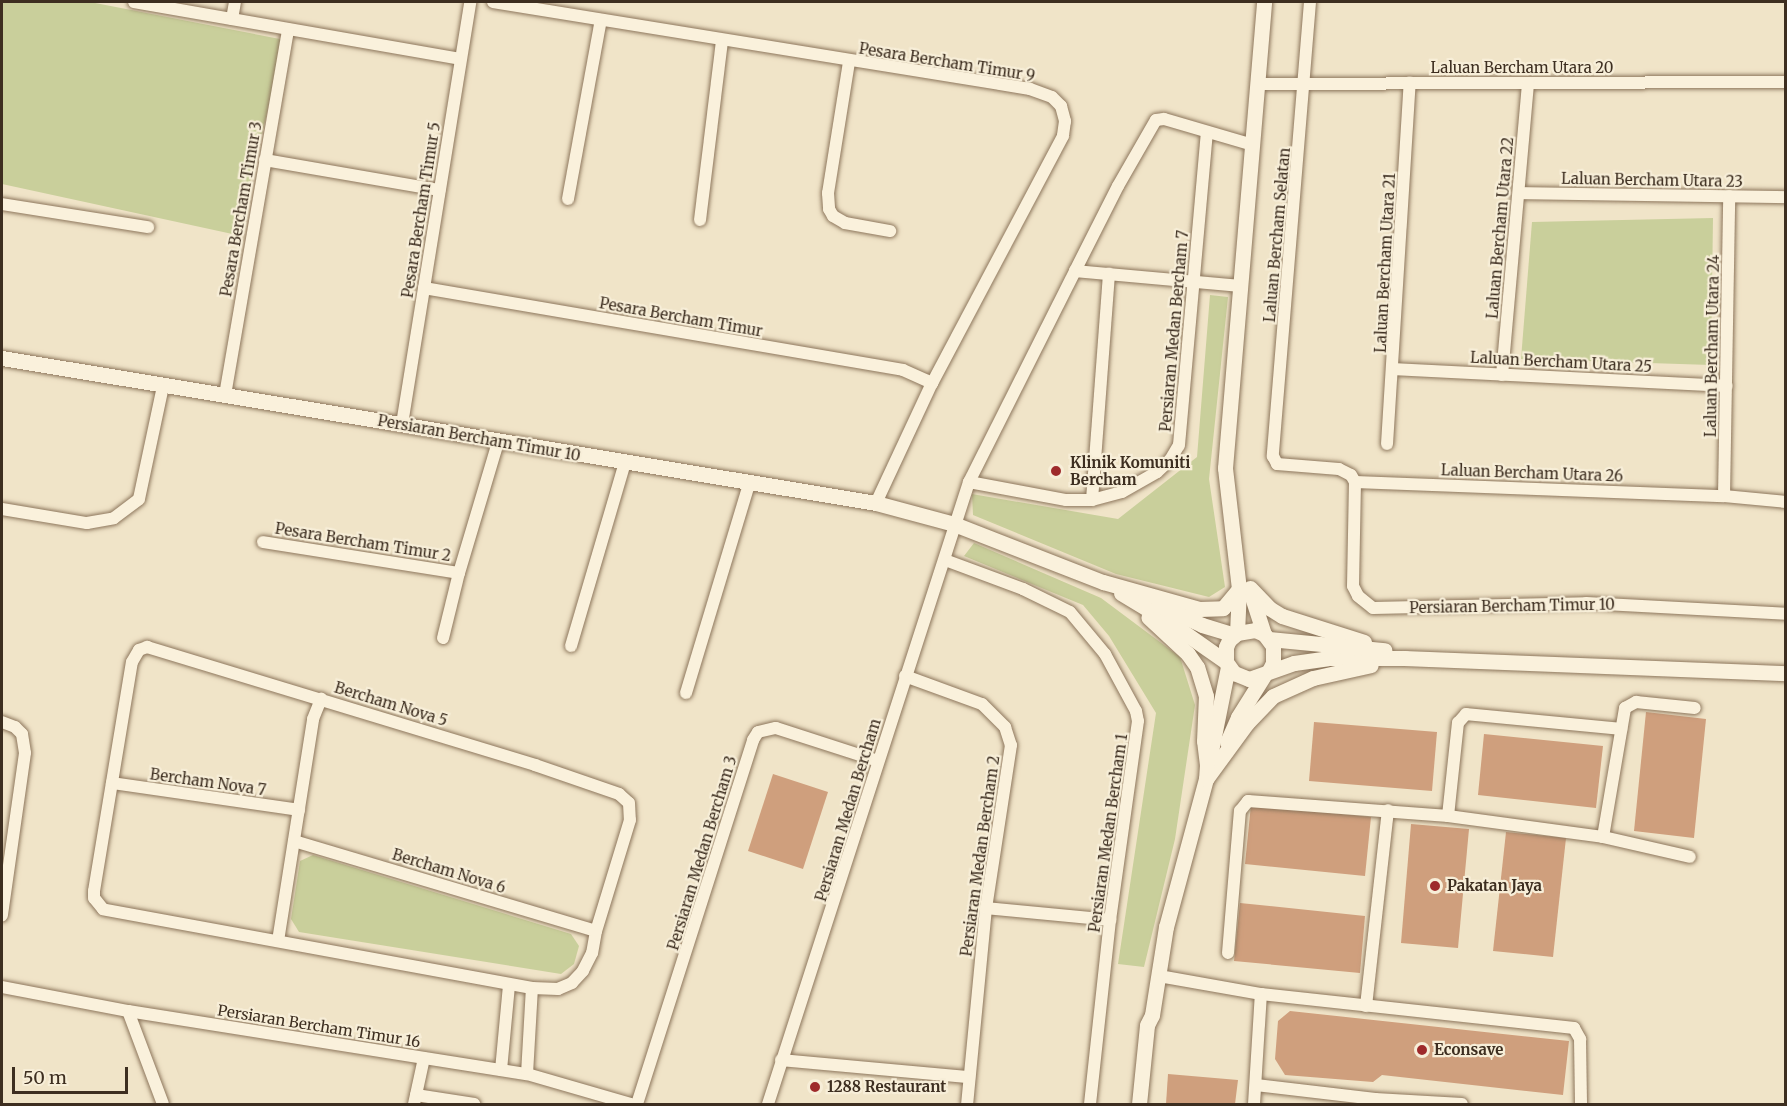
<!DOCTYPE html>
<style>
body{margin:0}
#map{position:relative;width:1787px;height:1106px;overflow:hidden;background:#f0e4c8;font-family:Merriweather,serif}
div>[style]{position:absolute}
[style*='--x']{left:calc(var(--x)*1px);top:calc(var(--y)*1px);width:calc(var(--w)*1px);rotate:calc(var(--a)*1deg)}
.green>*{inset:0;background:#c9cf9b}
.building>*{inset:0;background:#cf9f7d}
.roads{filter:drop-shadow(0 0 2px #8d765c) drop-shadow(0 0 2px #8d765c)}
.minor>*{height:12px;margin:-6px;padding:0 6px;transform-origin:6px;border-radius:6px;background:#faf1dc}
.tertiary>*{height:15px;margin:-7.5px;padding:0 7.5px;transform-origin:7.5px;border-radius:7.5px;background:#faf1dc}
.dots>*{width:16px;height:16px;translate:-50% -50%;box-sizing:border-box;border:3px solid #f7eed8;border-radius:50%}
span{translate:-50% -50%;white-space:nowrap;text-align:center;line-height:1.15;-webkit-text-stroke:4.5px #f7eed8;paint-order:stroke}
.street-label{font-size:15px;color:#3d2e20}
.poi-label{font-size:15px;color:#3d2e20;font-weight:700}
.left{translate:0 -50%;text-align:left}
.frame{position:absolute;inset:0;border:3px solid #3d2e20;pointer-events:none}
.scale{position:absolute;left:12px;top:1067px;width:116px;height:27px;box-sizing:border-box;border:3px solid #3d2e20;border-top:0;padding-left:8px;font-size:18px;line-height:21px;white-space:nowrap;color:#3d2e20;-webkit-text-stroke:4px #f7eed8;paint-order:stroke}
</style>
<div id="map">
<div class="green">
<div style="clip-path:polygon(2px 2px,90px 2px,285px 40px,237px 235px,2px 184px)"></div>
<div style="clip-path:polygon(1713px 218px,1711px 365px,1521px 359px,1532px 222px)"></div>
<div style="clip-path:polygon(1210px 295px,1228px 297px,1209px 479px,1225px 587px,1209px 597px,1116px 574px,973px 515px,972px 494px,1118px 519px,1197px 457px)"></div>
<div style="clip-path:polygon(974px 543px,1101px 598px,1180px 657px,1195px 705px,1175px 839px,1144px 967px,1118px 964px,1156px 713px,1109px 636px,1083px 605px,964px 556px)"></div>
<div style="clip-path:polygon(313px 855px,571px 934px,579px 946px,574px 964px,561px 974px,299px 932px,291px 919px,300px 861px)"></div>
</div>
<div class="building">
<div style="clip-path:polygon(1646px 712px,1706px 719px,1694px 838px,1634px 831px)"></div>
<div style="clip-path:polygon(1314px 722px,1437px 732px,1432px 791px,1309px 781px)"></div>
<div style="clip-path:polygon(1484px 734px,1603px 746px,1596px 808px,1478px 795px)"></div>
<div style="clip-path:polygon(773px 774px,828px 792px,803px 869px,748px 851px)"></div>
<div style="clip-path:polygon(1251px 805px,1371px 817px,1365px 876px,1245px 864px)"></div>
<div style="clip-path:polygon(1411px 824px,1469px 829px,1458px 948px,1401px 943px)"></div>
<div style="clip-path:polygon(1506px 832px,1566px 838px,1553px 957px,1493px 951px)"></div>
<div style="clip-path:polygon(1240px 903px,1365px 916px,1360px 973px,1234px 961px)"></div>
<div style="clip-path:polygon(1290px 1011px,1569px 1041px,1563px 1095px,1382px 1075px,1373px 1082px,1285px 1075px,1275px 1059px,1278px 1021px)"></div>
<div style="clip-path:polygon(1168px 1074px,1238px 1080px,1235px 1104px,1166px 1104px)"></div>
</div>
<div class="roads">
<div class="minor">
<div style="--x:134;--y:2;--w:331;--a:9.9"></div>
<div style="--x:493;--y:2;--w:544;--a:9.2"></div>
<div style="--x:1030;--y:89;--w:23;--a:20"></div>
<div style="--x:1052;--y:97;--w:13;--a:45"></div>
<div style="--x:1061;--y:106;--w:16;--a:75"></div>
<div style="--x:1065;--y:121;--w:15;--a:98"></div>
<div style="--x:1063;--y:136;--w:280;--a:117.9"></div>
<div style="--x:932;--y:383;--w:132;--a:115"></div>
<div style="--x:1310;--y:2;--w:456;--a:94.7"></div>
<div style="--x:1273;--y:456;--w:9;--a:63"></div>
<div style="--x:1277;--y:464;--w:62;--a:4.6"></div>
<div style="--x:1339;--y:469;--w:13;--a:27"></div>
<div style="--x:1351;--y:475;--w:8;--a:60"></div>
<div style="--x:1355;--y:482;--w:369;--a:2.2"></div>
<div style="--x:1724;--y:496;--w:62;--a:5.5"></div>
<div style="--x:232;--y:19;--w:17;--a:-80"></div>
<div style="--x:849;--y:62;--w:133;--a:99.1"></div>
<div style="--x:828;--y:193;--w:16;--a:86"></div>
<div style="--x:829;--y:209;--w:8;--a:60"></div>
<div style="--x:833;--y:216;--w:14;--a:30"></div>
<div style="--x:845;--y:223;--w:46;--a:10.1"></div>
<div style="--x:1258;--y:84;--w:528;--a:-0.22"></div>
<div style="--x:265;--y:160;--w:177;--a:9.8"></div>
<div style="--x:1519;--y:193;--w:267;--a:0.9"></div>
<div style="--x:568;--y:199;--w:182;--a:-79.6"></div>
<div style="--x:2;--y:204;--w:148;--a:9"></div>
<div style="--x:700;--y:220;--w:181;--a:-83"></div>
<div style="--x:1075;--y:271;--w:166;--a:5.2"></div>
<div style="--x:424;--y:288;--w:486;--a:9.7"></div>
<div style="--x:903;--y:370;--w:32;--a:24"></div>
<div style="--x:1393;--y:369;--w:334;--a:2.9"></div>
<div style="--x:1502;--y:375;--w:293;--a:-84.9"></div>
<div style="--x:225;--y:395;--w:371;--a:-80.2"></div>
<div style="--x:402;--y:424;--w:427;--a:-80.8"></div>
<div style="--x:1387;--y:444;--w:362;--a:-86.4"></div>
<div style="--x:969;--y:482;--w:99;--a:10.5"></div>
<div style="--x:1066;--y:500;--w:26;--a:0"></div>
<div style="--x:1092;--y:500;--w:31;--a:-15"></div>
<div style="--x:1122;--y:492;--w:40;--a:-29.7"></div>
<div style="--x:1157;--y:472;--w:18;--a:-43"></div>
<div style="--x:1170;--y:460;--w:17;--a:-59"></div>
<div style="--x:1179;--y:445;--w:314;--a:-84.9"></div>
<div style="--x:1355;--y:482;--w:104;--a:91.1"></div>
<div style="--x:1353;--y:586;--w:11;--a:63"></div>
<div style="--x:1358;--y:596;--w:19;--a:39"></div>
<div style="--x:1373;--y:608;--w:213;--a:-1.3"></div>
<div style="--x:1586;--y:603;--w:200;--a:3.1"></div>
<div style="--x:1724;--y:496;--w:300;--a:-89"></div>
<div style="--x:1092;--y:500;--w:227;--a:-85.7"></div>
<div style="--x:2;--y:509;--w:86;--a:9.4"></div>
<div style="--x:87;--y:523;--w:27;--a:-10"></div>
<div style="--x:114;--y:518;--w:31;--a:-37"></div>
<div style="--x:139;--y:499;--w:116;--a:-78"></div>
<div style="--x:263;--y:542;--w:198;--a:9"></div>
<div style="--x:945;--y:560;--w:83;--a:20.4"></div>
<div style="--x:1023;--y:589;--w:52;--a:26.1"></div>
<div style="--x:1070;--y:612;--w:55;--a:50.2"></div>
<div style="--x:1105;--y:654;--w:65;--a:61.5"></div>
<div style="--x:1136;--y:711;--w:10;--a:79"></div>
<div style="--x:1138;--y:721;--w:201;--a:98"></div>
<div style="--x:1110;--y:920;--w:185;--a:96.2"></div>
<div style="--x:443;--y:638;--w:67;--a:-76.2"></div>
<div style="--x:459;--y:573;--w:137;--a:-73.4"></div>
<div style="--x:571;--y:646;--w:192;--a:-73.6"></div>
<div style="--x:147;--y:647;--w:406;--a:16.9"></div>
<div style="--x:535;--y:765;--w:89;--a:19"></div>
<div style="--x:619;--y:794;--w:13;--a:42"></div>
<div style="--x:629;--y:803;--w:17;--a:87"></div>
<div style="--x:630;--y:820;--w:116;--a:107"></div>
<div style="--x:596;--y:931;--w:22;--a:100"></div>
<div style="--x:592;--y:953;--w:20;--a:117"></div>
<div style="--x:583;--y:971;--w:16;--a:133"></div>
<div style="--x:572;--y:983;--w:15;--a:157"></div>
<div style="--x:558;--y:989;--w:26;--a:-178"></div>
<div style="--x:532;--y:988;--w:436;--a:-169.6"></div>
<div style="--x:103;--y:909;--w:14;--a:-129"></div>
<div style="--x:94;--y:898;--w:7;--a:-90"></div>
<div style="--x:94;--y:891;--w:232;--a:-80.6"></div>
<div style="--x:132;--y:662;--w:14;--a:-60"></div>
<div style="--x:139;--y:650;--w:9;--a:-21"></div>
<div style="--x:905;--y:676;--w:82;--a:20"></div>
<div style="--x:982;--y:704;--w:33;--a:45"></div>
<div style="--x:1005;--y:727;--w:19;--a:72"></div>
<div style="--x:1011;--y:745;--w:165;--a:98.7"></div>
<div style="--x:986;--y:908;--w:197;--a:95.5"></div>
<div style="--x:686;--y:693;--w:218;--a:-73.2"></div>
<div style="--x:2;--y:722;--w:14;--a:21"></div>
<div style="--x:15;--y:727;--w:10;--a:45"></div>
<div style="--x:22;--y:734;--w:19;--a:81"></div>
<div style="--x:25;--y:753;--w:164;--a:98.1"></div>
<div style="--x:112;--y:783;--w:189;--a:8.2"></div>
<div style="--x:1448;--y:816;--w:94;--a:-83.9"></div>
<div style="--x:1458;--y:723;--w:12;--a:-48"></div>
<div style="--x:1466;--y:714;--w:156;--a:5.5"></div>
<div style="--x:1603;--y:837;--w:89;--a:12.9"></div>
<div style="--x:294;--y:841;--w:315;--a:16.6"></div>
<div style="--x:986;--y:908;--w:125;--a:5.5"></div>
<div style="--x:278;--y:941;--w:225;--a:-81"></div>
<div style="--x:313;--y:719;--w:22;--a:-68"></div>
<div style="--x:1228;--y:953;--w:143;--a:-85.2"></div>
<div style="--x:1240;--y:811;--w:13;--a:-51"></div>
<div style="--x:1248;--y:801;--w:201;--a:4.3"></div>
<div style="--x:1448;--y:816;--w:156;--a:7.7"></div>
<div style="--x:1603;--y:837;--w:131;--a:-80.3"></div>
<div style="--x:1625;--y:708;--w:13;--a:-29"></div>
<div style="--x:1636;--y:702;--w:59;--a:5.8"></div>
<div style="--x:1159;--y:976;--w:104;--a:10"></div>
<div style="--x:1261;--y:994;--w:315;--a:6.2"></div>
<div style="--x:1574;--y:1028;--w:13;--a:61"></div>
<div style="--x:1580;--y:1039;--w:65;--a:89.1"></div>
<div style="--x:2;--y:987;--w:128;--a:10.8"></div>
<div style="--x:128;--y:1011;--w:404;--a:9"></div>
<div style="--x:527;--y:1074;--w:108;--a:16.1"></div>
<div style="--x:1366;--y:1006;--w:197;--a:-83.6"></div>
<div style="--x:128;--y:1011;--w:99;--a:69.4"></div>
<div style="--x:781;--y:1060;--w:189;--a:5.2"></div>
<div style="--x:501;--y:1070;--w:85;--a:-84.6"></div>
<div style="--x:527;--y:1074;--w:86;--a:-86.7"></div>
<div style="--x:1256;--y:1085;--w:120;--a:6.7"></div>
<div style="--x:1375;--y:1099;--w:5;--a:90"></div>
<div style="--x:416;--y:1095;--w:59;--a:8.8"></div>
<div style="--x:1375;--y:1099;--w:87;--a:3.3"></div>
<div style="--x:414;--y:1104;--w:47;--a:-77.7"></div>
<div style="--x:637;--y:1104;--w:382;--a:-72.3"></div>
<div style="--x:753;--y:740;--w:9;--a:-58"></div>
<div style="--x:758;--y:732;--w:18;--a:-13"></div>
<div style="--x:776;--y:728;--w:107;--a:17.9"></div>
<div style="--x:768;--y:1104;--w:654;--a:-72.09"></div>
<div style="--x:969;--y:482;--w:236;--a:-63.3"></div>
<div style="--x:1075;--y:271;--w:95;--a:-63.2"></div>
<div style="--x:1118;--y:186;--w:76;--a:-60.1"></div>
<div style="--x:1156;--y:120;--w:8;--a:-7"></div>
<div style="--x:1164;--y:119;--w:93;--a:16.3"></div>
<div style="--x:1254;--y:1104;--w:110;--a:-86.4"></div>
</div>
<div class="tertiary">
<div style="--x:2;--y:358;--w:886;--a:9.42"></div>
<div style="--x:876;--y:503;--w:81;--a:15.1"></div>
<div style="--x:954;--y:524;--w:160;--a:21.3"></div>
<div style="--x:1103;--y:582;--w:100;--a:15.7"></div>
<div style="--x:1199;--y:609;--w:24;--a:-2"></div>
<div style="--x:1223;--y:608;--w:25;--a:-50"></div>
<div style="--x:1250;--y:588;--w:28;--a:46"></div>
<div style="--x:1269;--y:608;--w:15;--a:32"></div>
<div style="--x:1282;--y:616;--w:86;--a:17.6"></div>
<div style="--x:1250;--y:591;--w:45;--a:72"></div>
<div style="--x:1121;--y:593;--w:60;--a:31.3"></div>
<div style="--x:1172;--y:624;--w:66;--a:35.1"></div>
<div style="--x:1226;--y:662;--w:14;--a:54"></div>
<div style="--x:1234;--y:673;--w:16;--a:22"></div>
<div style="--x:1249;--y:679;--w:48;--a:-19.6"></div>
<div style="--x:1294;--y:663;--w:34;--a:-8"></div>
<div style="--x:1328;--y:658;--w:77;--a:0"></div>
<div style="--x:1405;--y:658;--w:381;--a:2.3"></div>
<div style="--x:1159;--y:605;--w:47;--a:24.9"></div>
<div style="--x:1202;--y:625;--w:34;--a:17"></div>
<div style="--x:1237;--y:633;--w:44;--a:-87.4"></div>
<div style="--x:1239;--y:589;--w:122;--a:-96.6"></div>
<div style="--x:1225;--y:468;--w:468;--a:-85.2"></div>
<div style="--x:1269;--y:639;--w:116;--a:5.5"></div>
<div style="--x:1226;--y:662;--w:15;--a:-90"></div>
<div style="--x:1226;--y:647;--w:8;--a:-67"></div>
<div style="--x:1229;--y:640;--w:11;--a:-41"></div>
<div style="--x:1237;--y:633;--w:18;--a:-9"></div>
<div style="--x:1255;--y:630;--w:10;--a:24"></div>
<div style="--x:1264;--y:634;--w:15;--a:53"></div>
<div style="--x:1273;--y:646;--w:17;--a:90"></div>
<div style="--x:1273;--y:663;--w:9;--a:117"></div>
<div style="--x:1227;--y:742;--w:27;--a:-66"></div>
<div style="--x:1238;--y:717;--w:51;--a:-57.9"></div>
<div style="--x:1211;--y:751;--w:86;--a:-78.6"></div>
<div style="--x:1206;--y:779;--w:69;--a:-53.8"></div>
<div style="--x:1247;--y:723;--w:37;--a:-46"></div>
<div style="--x:1273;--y:696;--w:44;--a:-24.2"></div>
<div style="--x:1313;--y:678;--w:59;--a:-12.6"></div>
<div style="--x:1139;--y:1104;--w:79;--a:-84.2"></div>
<div style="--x:1147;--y:1025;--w:11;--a:-63"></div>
<div style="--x:1152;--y:1015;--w:89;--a:-81"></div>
<div style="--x:1166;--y:927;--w:153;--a:-74.9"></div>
<div style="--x:1206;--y:779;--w:14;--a:-86"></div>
<div style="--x:1207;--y:765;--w:24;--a:-97"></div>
<div style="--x:1204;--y:741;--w:45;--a:-87.5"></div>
<div style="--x:1206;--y:696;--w:30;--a:-107"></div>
<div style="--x:1197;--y:667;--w:16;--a:-125"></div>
<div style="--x:1188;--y:654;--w:54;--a:-137.2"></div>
</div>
</div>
<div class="dots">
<div style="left:1056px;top:471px;background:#9e2a2b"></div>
<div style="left:1435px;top:886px;background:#9e2a2b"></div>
<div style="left:1422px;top:1050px;background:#9e2a2b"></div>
<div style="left:815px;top:1087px;background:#9e2a2b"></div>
</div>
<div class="street-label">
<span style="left:947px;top:62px;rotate:9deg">Pesara Bercham Timur 9</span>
<span style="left:1522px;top:68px">Laluan Bercham Utara 20</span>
<span style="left:1652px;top:180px;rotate:1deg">Laluan Bercham Utara 23</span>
<span style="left:241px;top:209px;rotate:-80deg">Pesara Bercham Timur 3</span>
<span style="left:421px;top:210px;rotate:-81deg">Pesara Bercham Timur 5</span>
<span style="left:1500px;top:228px;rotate:-85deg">Laluan Bercham Utara 22</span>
<span style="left:1277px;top:235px;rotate:-85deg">Laluan Bercham Selatan</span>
<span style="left:1385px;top:263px;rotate:-87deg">Laluan Bercham Utara 21</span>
<span style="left:681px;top:317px;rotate:10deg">Pesara Bercham Timur</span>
<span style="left:1174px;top:331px;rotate:-85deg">Persiaran Medan Bercham 7</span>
<span style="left:1712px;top:346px;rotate:-89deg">Laluan Bercham Utara 24</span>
<span style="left:1561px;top:362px;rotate:3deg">Laluan Bercham Utara 25</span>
<span style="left:479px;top:438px;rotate:10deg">Persiaran Bercham Timur 10</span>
<span style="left:1532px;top:473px;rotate:2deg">Laluan Bercham Utara 26</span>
<span style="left:363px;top:542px;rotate:9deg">Pesara Bercham Timur 2</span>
<span style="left:1512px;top:606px;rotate:-1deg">Persiaran Bercham Timur 10</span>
<span style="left:391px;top:704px;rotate:17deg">Bercham Nova 5</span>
<span style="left:208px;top:782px;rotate:8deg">Bercham Nova 7</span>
<span style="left:848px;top:810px;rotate:-73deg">Persiaran Medan Bercham</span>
<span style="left:1108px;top:833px;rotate:-82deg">Persiaran Medan Bercham 1</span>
<span style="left:702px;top:853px;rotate:-73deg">Persiaran Medan Bercham 3</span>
<span style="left:980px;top:856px;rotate:-82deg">Persiaran Medan Bercham 2</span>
<span style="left:449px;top:871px;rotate:17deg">Bercham Nova 6</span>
<span style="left:319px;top:1026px;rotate:9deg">Persiaran Bercham Timur 16</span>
</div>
<div class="poi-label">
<span class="left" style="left:1070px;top:471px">Klinik Komuniti<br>Bercham</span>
<span class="left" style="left:1447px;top:886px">Pakatan Jaya</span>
<span class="left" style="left:1434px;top:1050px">Econsave</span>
<span class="left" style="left:827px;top:1087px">1288 Restaurant</span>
</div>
<div class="frame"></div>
<div class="scale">50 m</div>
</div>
